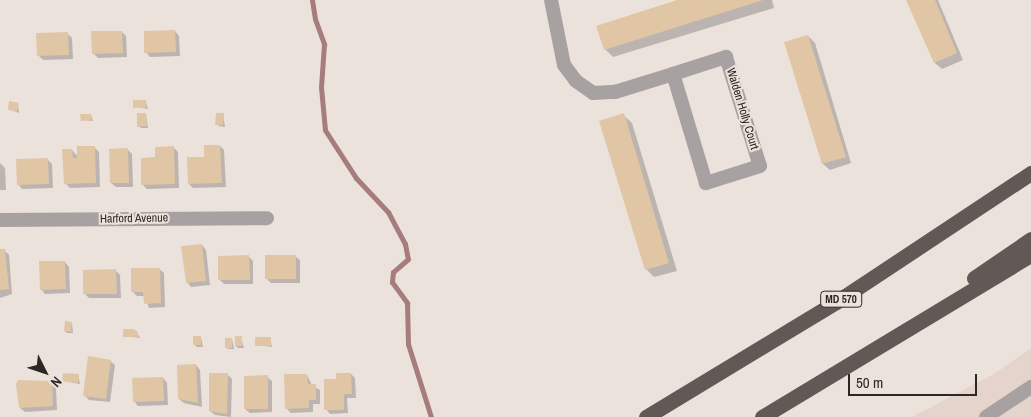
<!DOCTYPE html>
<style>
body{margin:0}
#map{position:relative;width:1031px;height:417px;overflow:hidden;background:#ece2dc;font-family:"Archivo Narrow",sans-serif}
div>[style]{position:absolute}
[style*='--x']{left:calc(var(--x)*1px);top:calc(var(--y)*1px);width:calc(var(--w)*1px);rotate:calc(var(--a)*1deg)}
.built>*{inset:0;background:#e5d4cb}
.shadow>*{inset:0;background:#0003}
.stream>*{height:5px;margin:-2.5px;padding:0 2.5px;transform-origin:2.5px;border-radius:2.5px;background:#a77c7e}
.building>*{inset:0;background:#e0c6a4}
.minor>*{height:14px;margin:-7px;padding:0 7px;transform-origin:7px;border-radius:7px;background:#a7a2a1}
.tertiary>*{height:14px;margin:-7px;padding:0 7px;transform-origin:7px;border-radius:7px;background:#a7a2a1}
.motorway>*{height:15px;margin:-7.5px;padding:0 7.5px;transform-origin:7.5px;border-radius:7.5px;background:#625855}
span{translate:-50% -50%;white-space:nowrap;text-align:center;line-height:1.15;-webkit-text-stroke:4px #ece2dc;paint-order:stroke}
.shield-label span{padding:1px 4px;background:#ece2dc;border:1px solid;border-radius:4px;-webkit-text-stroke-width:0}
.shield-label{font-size:11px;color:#2b2725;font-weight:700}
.street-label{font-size:12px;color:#2b2725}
.north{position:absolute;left:20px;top:347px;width:50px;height:50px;-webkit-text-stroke:4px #ece2dc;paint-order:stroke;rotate:131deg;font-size:14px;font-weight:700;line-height:20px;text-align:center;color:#2b2725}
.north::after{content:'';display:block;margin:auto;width:18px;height:22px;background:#2b2725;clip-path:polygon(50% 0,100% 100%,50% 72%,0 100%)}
.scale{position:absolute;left:848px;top:374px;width:129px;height:22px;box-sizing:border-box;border:2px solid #2b2725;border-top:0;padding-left:6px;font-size:15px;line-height:18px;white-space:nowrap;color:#2b2725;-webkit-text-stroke:4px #ece2dc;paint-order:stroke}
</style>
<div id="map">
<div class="built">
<div style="clip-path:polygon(1031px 348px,1031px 417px,912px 417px,994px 374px)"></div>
</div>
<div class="shadow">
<div style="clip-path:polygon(684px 0,772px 0,774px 8px,613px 57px,605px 49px)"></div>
<div style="clip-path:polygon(909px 0,938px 0,963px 60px,942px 69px,935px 63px)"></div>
<div style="clip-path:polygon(175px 31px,179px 36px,180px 56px,150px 57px,146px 52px)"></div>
<div style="clip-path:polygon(122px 32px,126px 36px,127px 57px,98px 58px,93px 53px)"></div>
<div style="clip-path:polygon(67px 33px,72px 38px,73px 59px,43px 60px,38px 55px)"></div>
<div style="clip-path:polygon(808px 36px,815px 43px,851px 163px,830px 170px,823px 164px)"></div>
<div style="clip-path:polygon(146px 102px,148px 109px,134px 107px)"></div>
<div style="clip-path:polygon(18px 104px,19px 113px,9px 109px)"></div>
<div style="clip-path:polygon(146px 114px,148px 128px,141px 128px,139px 126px)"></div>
<div style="clip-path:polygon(223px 114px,225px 127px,219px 126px,217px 124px)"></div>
<div style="clip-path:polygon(91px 115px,93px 121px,82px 120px)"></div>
<div style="clip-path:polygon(623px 115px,632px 123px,677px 271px,654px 277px,646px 269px)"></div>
<div style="clip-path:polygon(220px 146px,224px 150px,226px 187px,193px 188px,189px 184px,206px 158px)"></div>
<div style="clip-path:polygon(94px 147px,99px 152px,100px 187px,70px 188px,65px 183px,72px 150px,78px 157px)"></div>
<div style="clip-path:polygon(174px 148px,178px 152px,179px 188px,147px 189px,143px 185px,156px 159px)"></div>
<div style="clip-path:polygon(128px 150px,132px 154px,133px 187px,116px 187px,111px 183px)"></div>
<div style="clip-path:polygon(48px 160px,52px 164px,53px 188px,22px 189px,18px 184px)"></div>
<div style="clip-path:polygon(0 163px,5px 168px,6px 190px,0 190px)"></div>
<div style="clip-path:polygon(202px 245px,206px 250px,210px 285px,191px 287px,187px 282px)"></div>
<div style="clip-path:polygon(4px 250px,9px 255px,12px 294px,0 298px,0 251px)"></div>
<div style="clip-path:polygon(295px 256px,300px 260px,300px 283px,271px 283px,267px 279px)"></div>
<div style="clip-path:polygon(249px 257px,253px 261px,253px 284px,224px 284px,219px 279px)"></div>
<div style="clip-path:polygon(65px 262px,69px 267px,70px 293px,45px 294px,41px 289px)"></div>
<div style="clip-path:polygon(159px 269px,164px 273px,165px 307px,149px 308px,145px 296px,137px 296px,132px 291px)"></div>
<div style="clip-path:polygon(116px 271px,120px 275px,121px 298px,89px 298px,85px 294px)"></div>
<div style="clip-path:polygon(72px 323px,73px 333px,67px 333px,65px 331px)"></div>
<div style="clip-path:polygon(137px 333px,140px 338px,125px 336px)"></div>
<div style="clip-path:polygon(201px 337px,203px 347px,197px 347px,195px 345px)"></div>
<div style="clip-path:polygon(241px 338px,244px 348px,238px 348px,236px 346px)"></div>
<div style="clip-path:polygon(270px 338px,272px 347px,256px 345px)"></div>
<div style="clip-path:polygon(232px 339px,234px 349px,228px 349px,226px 347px)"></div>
<div style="clip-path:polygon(110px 361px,115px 365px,110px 402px,89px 400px,84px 395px)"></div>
<div style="clip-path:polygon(196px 365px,200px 370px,202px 407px,184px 403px,179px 399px)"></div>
<div style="clip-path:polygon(351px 374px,355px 378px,356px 398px,347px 398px,348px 413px,330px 414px,326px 409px,337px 380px)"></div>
<div style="clip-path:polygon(78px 375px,80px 384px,63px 381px)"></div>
<div style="clip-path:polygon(228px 375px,232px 379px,231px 417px,215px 415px,210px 411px)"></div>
<div style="clip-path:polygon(307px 375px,312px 385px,320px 390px,320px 404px,313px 404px,313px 412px,291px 413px,286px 408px)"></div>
<div style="clip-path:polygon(267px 377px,272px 381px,272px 412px,250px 413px,245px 409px)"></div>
<div style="clip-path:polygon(163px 378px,167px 383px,168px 405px,138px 406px,134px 401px)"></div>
<div style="clip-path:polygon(51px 382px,56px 387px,57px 410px,25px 412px,20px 408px)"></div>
</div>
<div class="stream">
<div style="--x:312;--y:0;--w:19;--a:81"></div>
<div style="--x:315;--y:19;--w:27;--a:70"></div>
<div style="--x:324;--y:44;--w:43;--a:94"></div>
<div style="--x:321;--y:87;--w:43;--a:84.7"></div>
<div style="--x:325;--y:130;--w:57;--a:57.1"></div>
<div style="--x:356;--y:178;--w:47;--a:46.7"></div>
<div style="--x:388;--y:212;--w:36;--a:62"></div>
<div style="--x:405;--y:244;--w:15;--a:79"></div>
<div style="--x:408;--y:259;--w:20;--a:139"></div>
<div style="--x:393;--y:272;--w:10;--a:96"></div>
<div style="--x:392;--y:282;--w:26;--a:54"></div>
<div style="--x:407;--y:303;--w:41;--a:88.6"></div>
<div style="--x:408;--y:344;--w:77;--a:72.5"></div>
</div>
<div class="building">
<div style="clip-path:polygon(677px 0,763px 0,604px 50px,596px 26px)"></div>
<div style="clip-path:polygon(906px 0,935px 0,957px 53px,934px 63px)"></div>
<div style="clip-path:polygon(175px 30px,176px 52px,144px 53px,144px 31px)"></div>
<div style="clip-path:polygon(91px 31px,122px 31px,123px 53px,92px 54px)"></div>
<div style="clip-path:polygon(68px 32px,69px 55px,37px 56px,36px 33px)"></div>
<div style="clip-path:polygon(808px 35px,846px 157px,822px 164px,784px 42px)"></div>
<div style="clip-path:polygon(133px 100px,146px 100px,146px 108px,133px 108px)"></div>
<div style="clip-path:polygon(9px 101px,19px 103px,17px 111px,8px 110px)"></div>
<div style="clip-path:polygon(137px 113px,146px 113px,147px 126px,137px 127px)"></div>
<div style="clip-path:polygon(216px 113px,224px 113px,223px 125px,215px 125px)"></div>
<div style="clip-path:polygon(624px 113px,669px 263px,645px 270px,599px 121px)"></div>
<div style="clip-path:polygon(80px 114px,91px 114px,91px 120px,81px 121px)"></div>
<div style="clip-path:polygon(204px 145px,220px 145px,222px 183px,188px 184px,187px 157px,204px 157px)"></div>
<div style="clip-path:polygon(77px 146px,95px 146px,96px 183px,64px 184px,62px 149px,72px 149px,73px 158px,77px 158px)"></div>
<div style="clip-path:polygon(174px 146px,175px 184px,141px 185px,141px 158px,155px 157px,155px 147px)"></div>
<div style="clip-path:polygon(128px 148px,129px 183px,110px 183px,109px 149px)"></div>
<div style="clip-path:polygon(48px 158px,49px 184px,17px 185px,16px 159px)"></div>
<div style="clip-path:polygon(202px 244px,206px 281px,186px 283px,181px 246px)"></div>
<div style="clip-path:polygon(0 249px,5px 249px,9px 289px,0 290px)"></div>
<div style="clip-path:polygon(249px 255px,250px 280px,218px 280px,218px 256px)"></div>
<div style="clip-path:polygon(265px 255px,296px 255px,296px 279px,265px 279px)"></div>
<div style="clip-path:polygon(39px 261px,65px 261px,66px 289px,40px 290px)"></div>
<div style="clip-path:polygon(131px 268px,160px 268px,161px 303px,144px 304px,143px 292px,131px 292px)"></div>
<div style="clip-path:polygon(116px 269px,117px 294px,83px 294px,83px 270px)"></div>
<div style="clip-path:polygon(65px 321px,72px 322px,71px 332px,64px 331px)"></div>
<div style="clip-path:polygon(123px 329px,133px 329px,138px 332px,138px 337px,123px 337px)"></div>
<div style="clip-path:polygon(193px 336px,201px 336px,201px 345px,193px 345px)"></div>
<div style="clip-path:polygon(235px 336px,242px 336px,242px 346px,235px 346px)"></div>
<div style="clip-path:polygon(255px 337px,271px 337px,271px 346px,255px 346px)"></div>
<div style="clip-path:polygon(225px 338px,232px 338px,232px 348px,225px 348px)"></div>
<div style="clip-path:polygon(88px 356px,111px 360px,106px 399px,83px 396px)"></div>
<div style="clip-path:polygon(196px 364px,198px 403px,178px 399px,177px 365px)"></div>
<div style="clip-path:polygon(63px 373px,79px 374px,78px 383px,62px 381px)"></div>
<div style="clip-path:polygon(209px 373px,228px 373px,227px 414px,209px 411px)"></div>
<div style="clip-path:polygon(336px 373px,351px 373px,352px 394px,344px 394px,344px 410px,324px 410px,324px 379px,336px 379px)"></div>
<div style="clip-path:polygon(284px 374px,307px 374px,308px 384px,316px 384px,316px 400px,309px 400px,309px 408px,285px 409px)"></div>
<div style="clip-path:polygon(268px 375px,268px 409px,244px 409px,244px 376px)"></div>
<div style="clip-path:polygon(163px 377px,164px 401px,133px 402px,132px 378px)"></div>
<div style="clip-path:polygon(18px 380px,52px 381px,53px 406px,19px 408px,16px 384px)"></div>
</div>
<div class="minor">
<div style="--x:551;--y:0;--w:66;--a:78.7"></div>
<div style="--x:564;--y:65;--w:20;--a:53"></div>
<div style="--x:576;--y:81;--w:21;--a:35"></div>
<div style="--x:593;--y:93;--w:22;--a:-3"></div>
<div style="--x:615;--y:92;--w:61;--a:-17.2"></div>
<div style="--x:673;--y:74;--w:56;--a:-17.8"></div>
<div style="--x:726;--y:57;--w:114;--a:72.7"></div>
<div style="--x:760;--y:166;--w:57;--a:162.5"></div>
<div style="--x:706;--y:183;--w:114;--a:-106.8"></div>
<div style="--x:0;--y:220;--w:267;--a:-0.4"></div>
</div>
<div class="tertiary">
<div style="--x:986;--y:417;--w:54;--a:-33.7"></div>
</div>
<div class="motorway">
<div style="--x:974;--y:278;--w:69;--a:-34.4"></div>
<div style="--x:646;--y:417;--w:222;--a:-31.2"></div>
<div style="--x:836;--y:302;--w:234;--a:-33.5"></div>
<div style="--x:762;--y:417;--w:314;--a:-31.1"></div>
</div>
<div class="shield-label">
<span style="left:841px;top:299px">MD 570</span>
</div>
<div class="street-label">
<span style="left:742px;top:109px;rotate:73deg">Walden Holly Court</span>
<span style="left:134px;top:219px;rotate:-1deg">Harford Avenue</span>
</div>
<div class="north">N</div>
<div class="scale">50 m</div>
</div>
